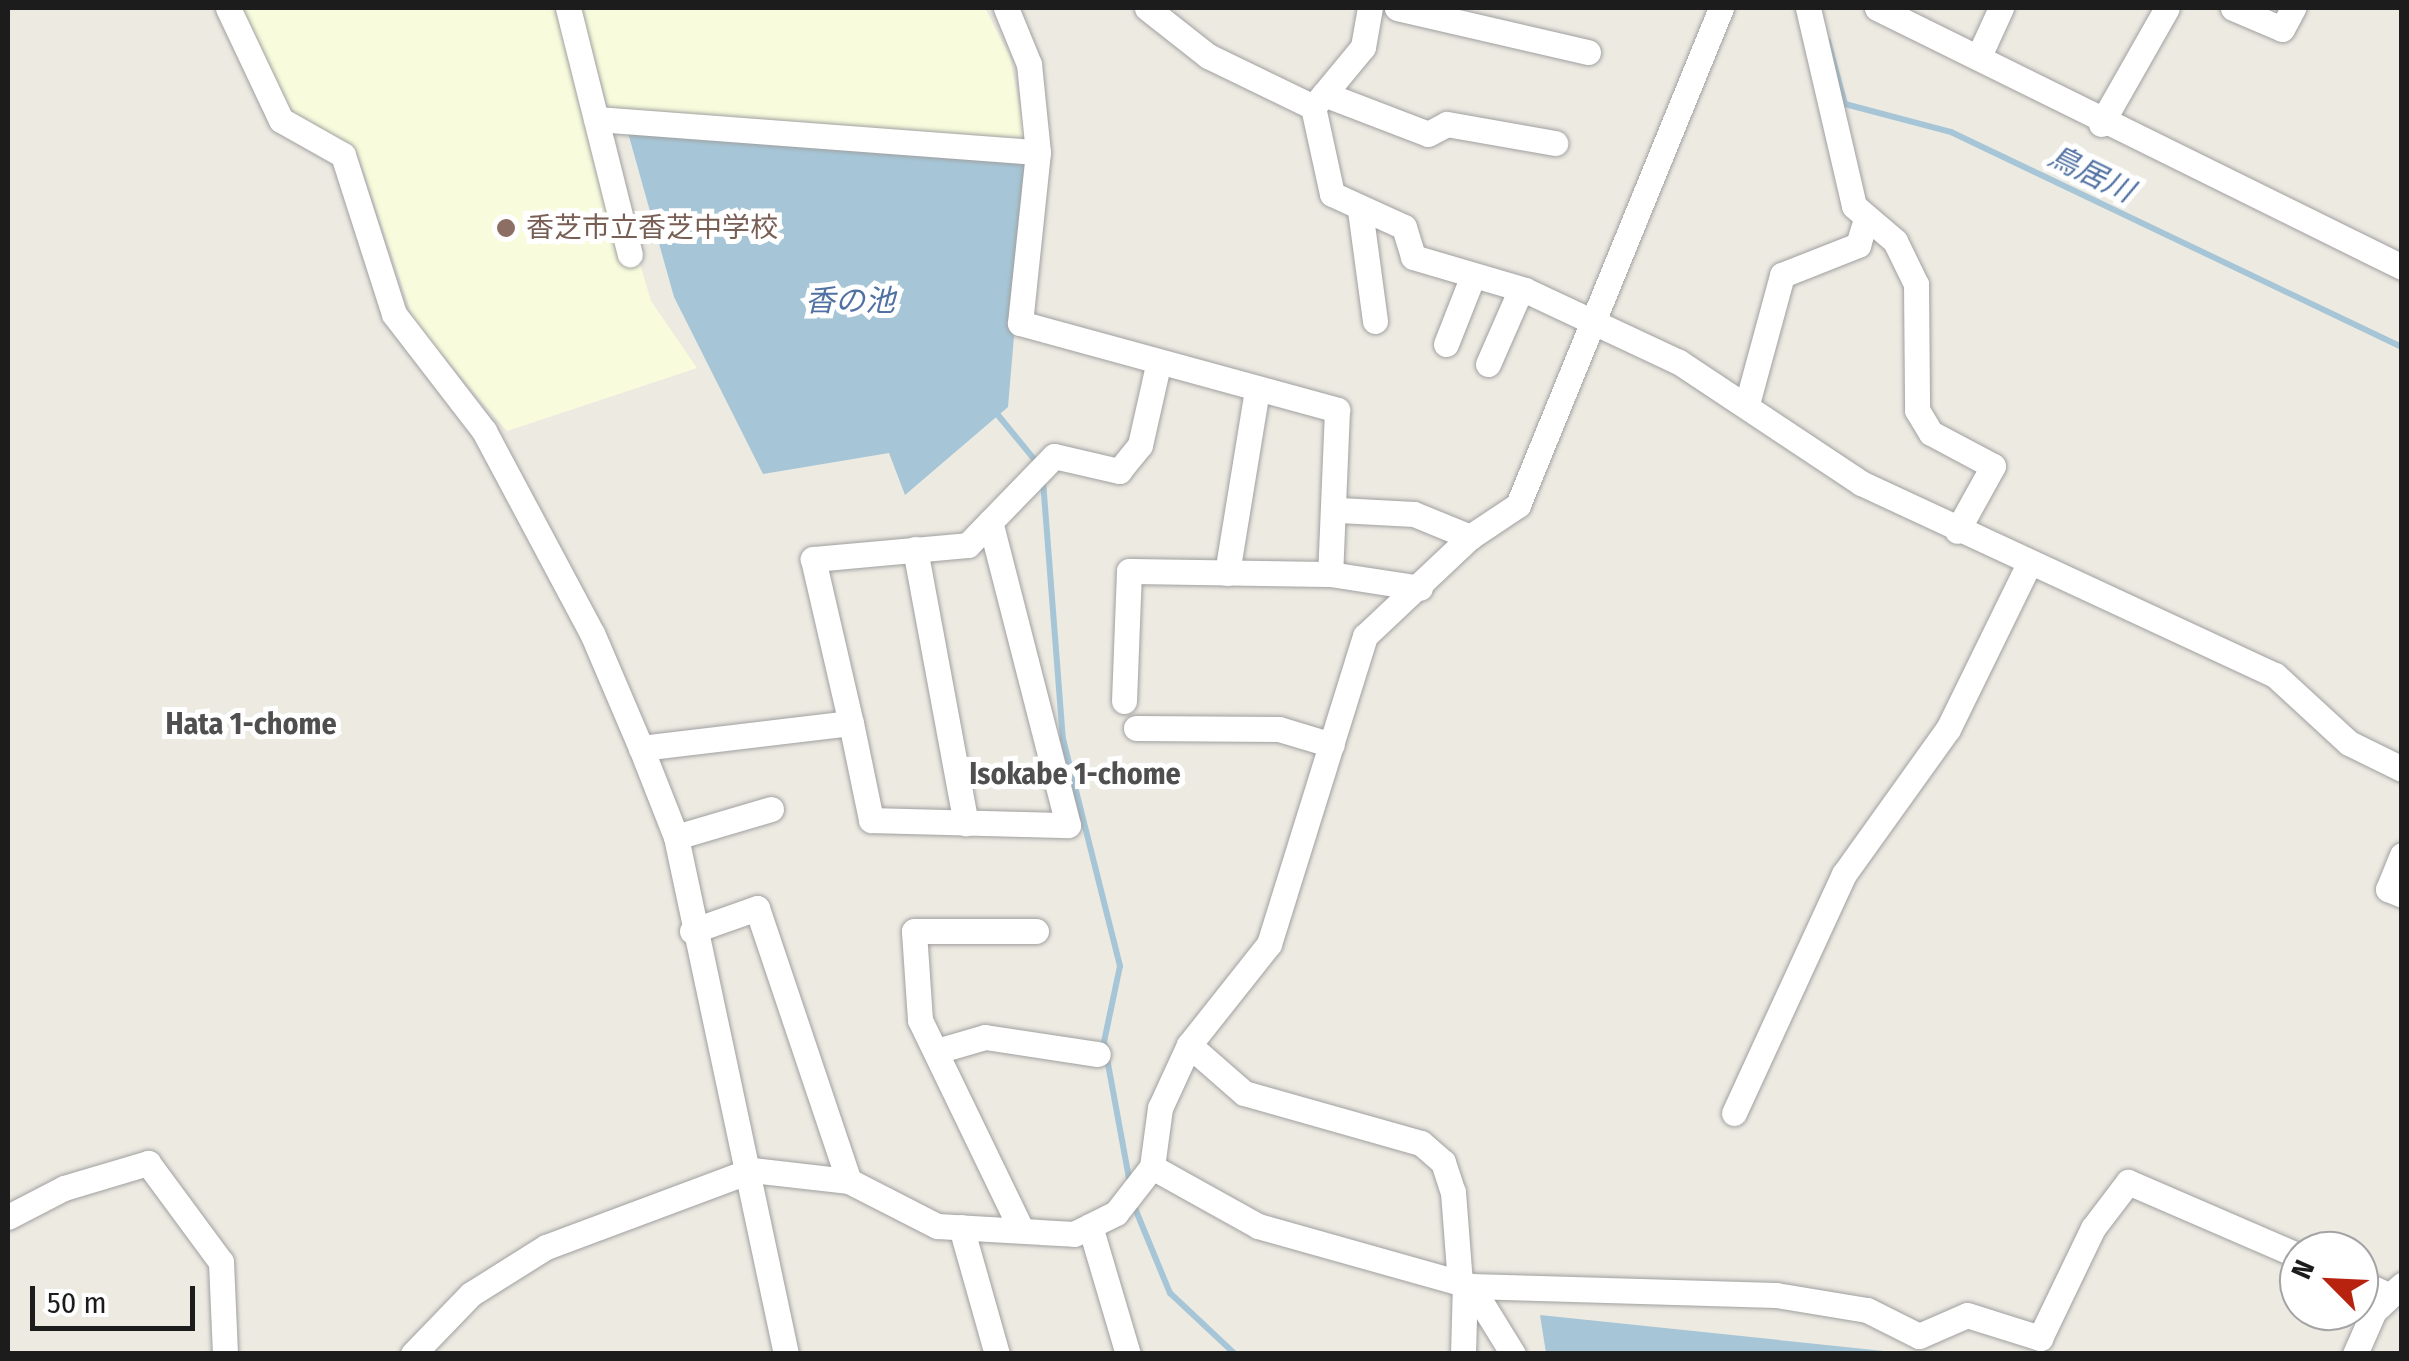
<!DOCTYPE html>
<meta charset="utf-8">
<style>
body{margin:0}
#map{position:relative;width:2409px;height:1361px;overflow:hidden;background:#edeae2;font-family:"Fira Sans Condensed","Noto Sans JP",sans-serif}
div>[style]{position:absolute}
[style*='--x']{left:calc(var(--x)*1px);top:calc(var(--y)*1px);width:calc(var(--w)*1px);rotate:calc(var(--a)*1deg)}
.education>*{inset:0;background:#f8fcdc}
.water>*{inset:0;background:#a6c6d7}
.stream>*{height:6px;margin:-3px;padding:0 3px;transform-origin:3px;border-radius:3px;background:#a6c6d7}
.roads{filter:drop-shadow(0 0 2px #a0a0a0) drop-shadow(0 0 2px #a0a0a0)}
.minor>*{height:25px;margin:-12.5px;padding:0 12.5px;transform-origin:12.5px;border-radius:12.5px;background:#fff}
.dots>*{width:28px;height:28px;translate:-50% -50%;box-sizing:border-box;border:5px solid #fff;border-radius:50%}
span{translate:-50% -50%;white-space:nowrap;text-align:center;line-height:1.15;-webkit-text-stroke:10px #fff;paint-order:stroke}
.education-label{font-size:28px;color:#785e54}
.left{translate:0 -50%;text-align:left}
.water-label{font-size:30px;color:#5171a3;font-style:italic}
.neighbourhood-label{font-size:30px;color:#4f4f4f;font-weight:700}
.frame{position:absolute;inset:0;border:10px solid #1c1c1c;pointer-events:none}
.north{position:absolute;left:2279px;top:1231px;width:100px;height:100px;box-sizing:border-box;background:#fff;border:2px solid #a4a4a4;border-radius:50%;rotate:294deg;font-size:28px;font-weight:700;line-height:40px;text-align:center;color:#1c1c1c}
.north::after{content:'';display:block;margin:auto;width:35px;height:45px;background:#b82310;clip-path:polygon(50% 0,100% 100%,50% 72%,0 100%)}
.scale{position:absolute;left:30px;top:1286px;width:165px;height:45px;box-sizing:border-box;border:5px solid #1c1c1c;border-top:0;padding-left:12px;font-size:30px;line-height:35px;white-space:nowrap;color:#1c1c1c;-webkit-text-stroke:8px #fff;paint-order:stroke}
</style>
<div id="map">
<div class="education">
<div style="clip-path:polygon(239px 8px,564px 8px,651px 301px,697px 368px,507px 431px,414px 321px,358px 154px,290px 110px)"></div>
<div style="clip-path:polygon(581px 8px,985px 8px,1010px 57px,1026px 143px,609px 112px)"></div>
</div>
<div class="water">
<div style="clip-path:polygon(625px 122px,1029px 160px,1008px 407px,905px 495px,889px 453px,763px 474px,674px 297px)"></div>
<div style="clip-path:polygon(1540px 1315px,1903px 1353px,1546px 1353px)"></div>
</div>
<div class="stream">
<div style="--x:1828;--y:41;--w:65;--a:74.9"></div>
<div style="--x:1845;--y:104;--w:110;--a:14.8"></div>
<div style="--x:1951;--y:132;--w:500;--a:25.5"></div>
<div style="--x:993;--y:409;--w:71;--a:50.7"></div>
<div style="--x:1043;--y:481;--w:259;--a:85.6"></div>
<div style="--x:1063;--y:739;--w:234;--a:75.9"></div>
<div style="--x:1120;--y:966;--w:78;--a:101.9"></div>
<div style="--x:1104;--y:1042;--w:144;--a:79.6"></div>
<div style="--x:1132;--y:1201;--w:100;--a:67.6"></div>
<div style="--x:1170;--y:1293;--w:89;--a:43.2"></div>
</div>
<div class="roads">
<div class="minor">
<div style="--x:228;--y:8;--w:124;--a:64.7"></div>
<div style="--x:281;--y:120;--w:71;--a:29.4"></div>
<div style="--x:343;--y:155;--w:167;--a:72.2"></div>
<div style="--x:394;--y:314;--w:148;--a:52.4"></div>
<div style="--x:484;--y:431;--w:229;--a:61.9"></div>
<div style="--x:592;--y:633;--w:125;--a:66.9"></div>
<div style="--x:641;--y:748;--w:96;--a:68.5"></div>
<div style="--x:676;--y:837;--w:529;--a:77.99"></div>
<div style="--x:568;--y:8;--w:254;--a:75.9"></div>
<div style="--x:1006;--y:8;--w:61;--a:67.7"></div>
<div style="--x:1029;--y:64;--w:88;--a:84.2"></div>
<div style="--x:1038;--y:152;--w:172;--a:96"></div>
<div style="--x:1020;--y:323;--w:329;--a:15.3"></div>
<div style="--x:1337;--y:410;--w:164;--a:92.4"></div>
<div style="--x:1330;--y:574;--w:91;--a:8.8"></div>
<div style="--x:1147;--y:8;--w:78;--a:38.2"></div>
<div style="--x:1208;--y:56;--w:117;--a:25.9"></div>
<div style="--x:1313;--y:107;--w:89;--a:77.7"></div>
<div style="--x:1332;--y:194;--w:79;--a:24.6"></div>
<div style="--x:1404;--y:227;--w:31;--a:73"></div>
<div style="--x:1413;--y:257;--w:117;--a:16.4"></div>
<div style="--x:1525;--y:290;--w:170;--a:25.1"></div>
<div style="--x:1679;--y:362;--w:219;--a:33.6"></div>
<div style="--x:1861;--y:483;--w:456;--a:24.9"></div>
<div style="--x:2275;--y:675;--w:100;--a:42.6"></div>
<div style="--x:2349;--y:743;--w:59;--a:26.1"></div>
<div style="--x:1397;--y:8;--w:196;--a:13"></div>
<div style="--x:1808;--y:8;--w:203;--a:76.9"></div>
<div style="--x:1854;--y:206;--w:54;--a:40.5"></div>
<div style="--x:1895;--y:241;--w:48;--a:64"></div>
<div style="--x:1916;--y:284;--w:126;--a:89.5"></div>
<div style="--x:1917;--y:410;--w:27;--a:59"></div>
<div style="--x:1931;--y:433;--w:70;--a:28"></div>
<div style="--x:1993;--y:466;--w:74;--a:119"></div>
<div style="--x:1877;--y:8;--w:585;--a:26.26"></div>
<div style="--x:2233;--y:8;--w:53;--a:23.2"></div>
<div style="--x:2282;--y:29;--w:24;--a:-62"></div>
<div style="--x:1979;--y:56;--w:53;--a:-65.4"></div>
<div style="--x:1324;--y:94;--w:111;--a:21"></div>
<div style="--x:1428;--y:134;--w:21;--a:-28"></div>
<div style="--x:1447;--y:124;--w:110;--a:10"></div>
<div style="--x:1315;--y:105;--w:75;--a:-50.4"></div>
<div style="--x:1363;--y:47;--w:40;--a:-80"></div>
<div style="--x:596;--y:119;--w:443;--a:4.3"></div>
<div style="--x:2101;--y:124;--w:133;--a:-60.4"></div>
<div style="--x:1360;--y:210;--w:112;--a:82.3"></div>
<div style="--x:1446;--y:344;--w:71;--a:-68.5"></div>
<div style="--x:1488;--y:364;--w:80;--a:-66.3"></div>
<div style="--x:1747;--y:404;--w:134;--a:-74.8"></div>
<div style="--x:1782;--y:275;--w:82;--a:-21.5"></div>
<div style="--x:1858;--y:245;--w:24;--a:-73"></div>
<div style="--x:1339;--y:510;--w:75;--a:3.1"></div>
<div style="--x:1414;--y:514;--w:61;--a:22.3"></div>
<div style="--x:990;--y:522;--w:92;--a:-45.9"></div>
<div style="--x:1054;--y:456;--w:67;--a:13"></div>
<div style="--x:1119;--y:471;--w:33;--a:-51"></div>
<div style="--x:1140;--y:445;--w:82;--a:-77.3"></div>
<div style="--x:915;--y:549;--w:279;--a:79.5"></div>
<div style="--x:1227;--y:573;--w:185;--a:-80.7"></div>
<div style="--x:1124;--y:701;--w:130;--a:-87.8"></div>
<div style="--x:1129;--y:571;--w:201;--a:0.9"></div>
<div style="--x:1136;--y:728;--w:143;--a:0.4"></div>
<div style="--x:1279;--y:729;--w:55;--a:16.8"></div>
<div style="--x:641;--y:748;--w:211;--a:-6.8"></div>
<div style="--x:851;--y:723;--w:99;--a:78.3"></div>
<div style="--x:871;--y:820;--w:197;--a:1.5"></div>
<div style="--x:1068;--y:825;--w:313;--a:-104.4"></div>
<div style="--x:990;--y:522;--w:32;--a:134"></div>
<div style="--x:968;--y:545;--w:156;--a:174.8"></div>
<div style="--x:813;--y:559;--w:168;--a:77"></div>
<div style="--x:676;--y:837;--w:99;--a:-16.4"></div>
<div style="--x:2402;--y:855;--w:37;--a:112"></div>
<div style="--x:2388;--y:889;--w:15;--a:23"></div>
<div style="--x:692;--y:931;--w:69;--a:-19.5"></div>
<div style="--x:757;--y:908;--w:288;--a:71.4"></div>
<div style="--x:1189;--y:1045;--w:73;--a:41.1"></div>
<div style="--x:1244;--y:1093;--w:184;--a:15.8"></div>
<div style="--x:1421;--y:1143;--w:29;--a:41"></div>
<div style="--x:1443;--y:1162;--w:32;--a:72"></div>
<div style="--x:1453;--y:1192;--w:91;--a:85.6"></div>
<div style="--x:937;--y:1051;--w:50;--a:-16.3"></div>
<div style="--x:985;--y:1037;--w:114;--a:8.6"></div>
<div style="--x:1734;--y:1113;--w:263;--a:-65.3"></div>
<div style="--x:1844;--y:874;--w:178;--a:-54.4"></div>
<div style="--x:1948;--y:729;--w:182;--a:-63.9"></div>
<div style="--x:1152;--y:1167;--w:121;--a:29.1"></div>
<div style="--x:1258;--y:1226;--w:221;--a:15.7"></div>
<div style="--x:1471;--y:1286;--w:80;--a:58.3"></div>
<div style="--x:8;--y:1217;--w:63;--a:-27.4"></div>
<div style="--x:64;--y:1188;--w:88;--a:-16.6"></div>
<div style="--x:148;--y:1163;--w:123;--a:53.6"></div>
<div style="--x:221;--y:1262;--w:92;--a:87.5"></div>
<div style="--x:1090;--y:1226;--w:134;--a:73.5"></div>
<div style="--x:961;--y:1227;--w:132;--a:74.2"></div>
<div style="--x:1021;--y:1229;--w:232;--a:-115.8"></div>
<div style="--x:920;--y:1020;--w:89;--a:-93.9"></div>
<div style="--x:914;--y:931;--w:122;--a:0"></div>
<div style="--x:2359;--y:1282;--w:32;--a:24"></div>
<div style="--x:1471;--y:1286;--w:305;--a:1.7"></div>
<div style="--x:1776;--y:1295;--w:92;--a:9.4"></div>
<div style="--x:1867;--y:1310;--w:58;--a:26.6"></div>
<div style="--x:1919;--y:1336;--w:52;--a:-23.6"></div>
<div style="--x:1967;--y:1315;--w:77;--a:17.5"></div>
<div style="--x:2040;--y:1338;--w:122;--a:-64.3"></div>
<div style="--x:2093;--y:1228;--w:58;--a:-52.7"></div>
<div style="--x:2128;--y:1182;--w:186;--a:23.4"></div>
<div style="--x:413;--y:1354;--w:83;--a:-46"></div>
<div style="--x:471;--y:1294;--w:89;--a:-32.1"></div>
<div style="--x:546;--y:1247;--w:220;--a:-20.5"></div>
<div style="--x:752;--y:1170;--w:98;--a:6.5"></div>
<div style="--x:849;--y:1181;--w:99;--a:27.1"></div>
<div style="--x:937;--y:1226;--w:137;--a:3.3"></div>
<div style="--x:1074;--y:1234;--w:47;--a:-26.6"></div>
<div style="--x:1116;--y:1213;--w:58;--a:-52"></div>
<div style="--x:1152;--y:1167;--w:60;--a:-82.3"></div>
<div style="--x:1160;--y:1108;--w:69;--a:-65.3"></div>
<div style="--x:1189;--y:1045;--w:129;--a:-51.6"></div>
<div style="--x:1269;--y:944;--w:323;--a:-72.7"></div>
<div style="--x:1365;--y:636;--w:144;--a:-43.3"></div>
<div style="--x:1470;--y:537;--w:58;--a:-33.7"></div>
<div style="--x:1518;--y:505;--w:537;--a:-67.78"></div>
<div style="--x:1463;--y:1354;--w:70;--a:-88.4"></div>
<div style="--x:2355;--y:1354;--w:47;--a:-66.2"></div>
<div style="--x:2374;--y:1311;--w:38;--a:-43"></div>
</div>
</div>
<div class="dots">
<div style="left:506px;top:228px;background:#8d6e63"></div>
</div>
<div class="education-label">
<span class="left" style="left:526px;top:228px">香芝市立香芝中学校</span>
</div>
<div class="water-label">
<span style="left:2091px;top:174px;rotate:26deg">鳥居川</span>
<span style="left:850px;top:301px">香の池</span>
</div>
<div class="neighbourhood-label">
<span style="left:251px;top:724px">Hata 1-chome</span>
<span style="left:1075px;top:774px">Isokabe 1-chome</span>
</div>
<div class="frame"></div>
<div class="north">N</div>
<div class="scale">50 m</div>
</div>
